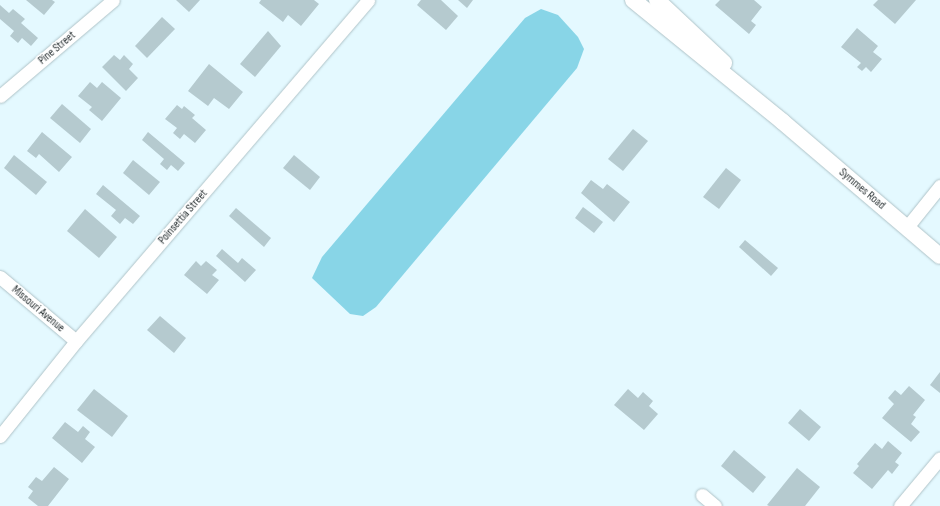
<!DOCTYPE html>
<style>
body{margin:0}
#map{position:relative;width:940px;height:506px;overflow:hidden;background:#e4f9ff;font-family:"Sofia Sans Condensed",sans-serif}
div>[style]{position:absolute}
[style*='--x']{left:calc(var(--x)*1px);top:calc(var(--y)*1px);width:calc(var(--w)*1px);rotate:calc(var(--a)*1deg)}
.water>*{inset:0;background:#88d5e7}
.building>*{inset:0;background:#b5cacf}
.roads{filter:drop-shadow(0 0 1px #afc3c8) drop-shadow(0 0 1px #afc3c8)}
.minor>*{height:13px;margin:-6.5px;padding:0 6.5px;transform-origin:6.5px;border-radius:6.5px;background:#fff}
.tertiary>*{height:16px;margin:-8px;padding:0 8px;transform-origin:8px;border-radius:8px;background:#fff}
span{translate:-50% -50%;white-space:nowrap;text-align:center;line-height:1.15;-webkit-text-stroke:3.5px #fff;paint-order:stroke}
.street-label{font-size:12px;color:#2b3335}
</style>
<div id="map">
<div class="water">
<div style="clip-path:polygon(541px 9px,558px 15px,578px 37px,584px 49px,577px 68px,376px 307px,363px 316px,350px 314px,312px 278px,322px 257px,525px 18px)"></div>
</div>
<div class="building">
<div style="clip-path:polygon(26px 0,52px 0,55px 2px,44px 15px)"></div>
<div style="clip-path:polygon(176px 0,200px 0,189px 12px)"></div>
<div style="clip-path:polygon(261px 0,314px 0,319px 4px,301px 26px,288px 15px,283px 22px,259px 3px)"></div>
<div style="clip-path:polygon(421px 0,441px 0,458px 16px,446px 30px,417px 5px)"></div>
<div style="clip-path:polygon(458px 0,473px 0,467px 8px)"></div>
<div style="clip-path:polygon(720px 0,754px 0,762px 7px,751px 21px,756px 25px,749px 34px,715px 5px)"></div>
<div style="clip-path:polygon(878px 0,916px 0,895px 24px,873px 5px)"></div>
<div style="clip-path:polygon(0 5px,9px 13px,13px 9px,25px 19px,21px 23px,38px 38px,31px 46px,22px 38px,18px 43px,10px 36px,14px 31px,0 19px)"></div>
<div style="clip-path:polygon(162px 17px,175px 29px,147px 58px,135px 46px)"></div>
<div style="clip-path:polygon(857px 28px,878px 46px,873px 52px,882px 59px,871px 72px,866px 67px,862px 71px,857px 67px,861px 63px,841px 47px)"></div>
<div style="clip-path:polygon(268px 31px,281px 46px,255px 77px,240px 64px)"></div>
<div style="clip-path:polygon(114px 55px,120px 60px,124px 55px,133px 64px,129px 69px,138px 78px,126px 91px,102px 67px)"></div>
<div style="clip-path:polygon(209px 64px,243px 92px,229px 109px,214px 98px,208px 106px,188px 91px)"></div>
<div style="clip-path:polygon(90px 82px,97px 88px,102px 82px,121px 98px,102px 121px,89px 110px,92px 107px,78px 96px)"></div>
<div style="clip-path:polygon(62px 104px,91px 129px,80px 143px,50px 118px)"></div>
<div style="clip-path:polygon(177px 105px,182px 109px,184px 106px,195px 115px,192px 118px,206px 130px,195px 143px,184px 134px,180px 139px,173px 133px,177px 128px,165px 119px)"></div>
<div style="clip-path:polygon(633px 129px,648px 141px,623px 171px,608px 159px)"></div>
<div style="clip-path:polygon(42px 132px,72px 157px,59px 172px,39px 154px,36px 158px,27px 151px)"></div>
<div style="clip-path:polygon(148px 132px,185px 163px,178px 171px,171px 165px,167px 170px,160px 164px,164px 159px,142px 140px)"></div>
<div style="clip-path:polygon(14px 155px,47px 182px,36px 195px,4px 168px)"></div>
<div style="clip-path:polygon(294px 155px,320px 177px,310px 190px,283px 168px)"></div>
<div style="clip-path:polygon(133px 160px,160px 182px,149px 195px,123px 173px)"></div>
<div style="clip-path:polygon(726px 168px,741px 180px,719px 209px,703px 197px)"></div>
<div style="clip-path:polygon(591px 180px,603px 189px,607px 184px,630px 202px,614px 222px,581px 193px)"></div>
<div style="clip-path:polygon(103px 185px,140px 216px,133px 224px,125px 218px,120px 224px,111px 216px,116px 210px,96px 194px)"></div>
<div style="clip-path:polygon(583px 207px,603px 222px,594px 233px,575px 218px)"></div>
<div style="clip-path:polygon(236px 208px,271px 238px,264px 247px,229px 216px)"></div>
<div style="clip-path:polygon(85px 209px,117px 237px,99px 258px,67px 231px)"></div>
<div style="clip-path:polygon(745px 240px,778px 268px,771px 276px,739px 247px)"></div>
<div style="clip-path:polygon(222px 249px,238px 263px,242px 258px,256px 270px,245px 282px,216px 256px)"></div>
<div style="clip-path:polygon(196px 261px,201px 266px,206px 261px,217px 270px,212px 275px,219px 280px,207px 294px,184px 275px)"></div>
<div style="clip-path:polygon(160px 316px,186px 338px,174px 353px,147px 330px)"></div>
<div style="clip-path:polygon(940px 372px,940px 393px,930px 385px)"></div>
<div style="clip-path:polygon(909px 386px,925px 400px,913px 415px,916px 417px,911px 424px,920px 432px,911px 442px,882px 418px,894px 404px,888px 398px,895px 390px,901px 395px)"></div>
<div style="clip-path:polygon(94px 389px,128px 416px,112px 437px,77px 410px)"></div>
<div style="clip-path:polygon(628px 389px,638px 398px,643px 392px,653px 401px,649px 406px,658px 414px,644px 430px,614px 405px)"></div>
<div style="clip-path:polygon(800px 409px,821px 427px,809px 441px,788px 423px)"></div>
<div style="clip-path:polygon(65px 422px,78px 432px,83px 426px,90px 432px,85px 439px,95px 447px,82px 463px,52px 438px)"></div>
<div style="clip-path:polygon(888px 441px,902px 453px,895px 462px,899px 465px,892px 474px,888px 470px,872px 489px,853px 473px,859px 466px,857px 464px,875px 443px,882px 449px)"></div>
<div style="clip-path:polygon(734px 450px,766px 477px,753px 493px,721px 466px)"></div>
<div style="clip-path:polygon(54px 467px,69px 479px,48px 506px,38px 506px,28px 498px,33px 491px,28px 487px,36px 477px,42px 481px)"></div>
<div style="clip-path:polygon(797px 468px,820px 487px,805px 506px,769px 506px,767px 505px)"></div>
</div>
<div class="roads">
<div class="minor">
<div style="--x:0;--y:96;--w:148;--a:-40.3"></div>
<div style="--x:907;--y:227;--w:53;--a:-51.2"></div>
<div style="--x:0;--y:277;--w:99;--a:40.1"></div>
<div style="--x:0;--y:436;--w:122;--a:-51.3"></div>
<div style="--x:76;--y:341;--w:449;--a:-49.4"></div>
<div style="--x:702;--y:495;--w:17;--a:40"></div>
<div style="--x:900;--y:506;--w:62;--a:-50.2"></div>
</div>
<div class="tertiary">
<div style="--x:633;--y:0;--w:193;--a:39.1"></div>
<div style="--x:783;--y:122;--w:206;--a:40.5"></div>
<div style="--x:657;--y:0;--w:92;--a:43.2"></div>
</div>
</div>
<div class="street-label">
<span style="left:57px;top:48px;rotate:-40deg">Pine Street</span>
<span style="left:862px;top:189px;rotate:40deg">Symmes Road</span>
<span style="left:183px;top:217px;rotate:-49deg">Poinsettia Street</span>
<span style="left:38px;top:309px;rotate:40deg">Missouri Avenue</span>
</div>
</div>
